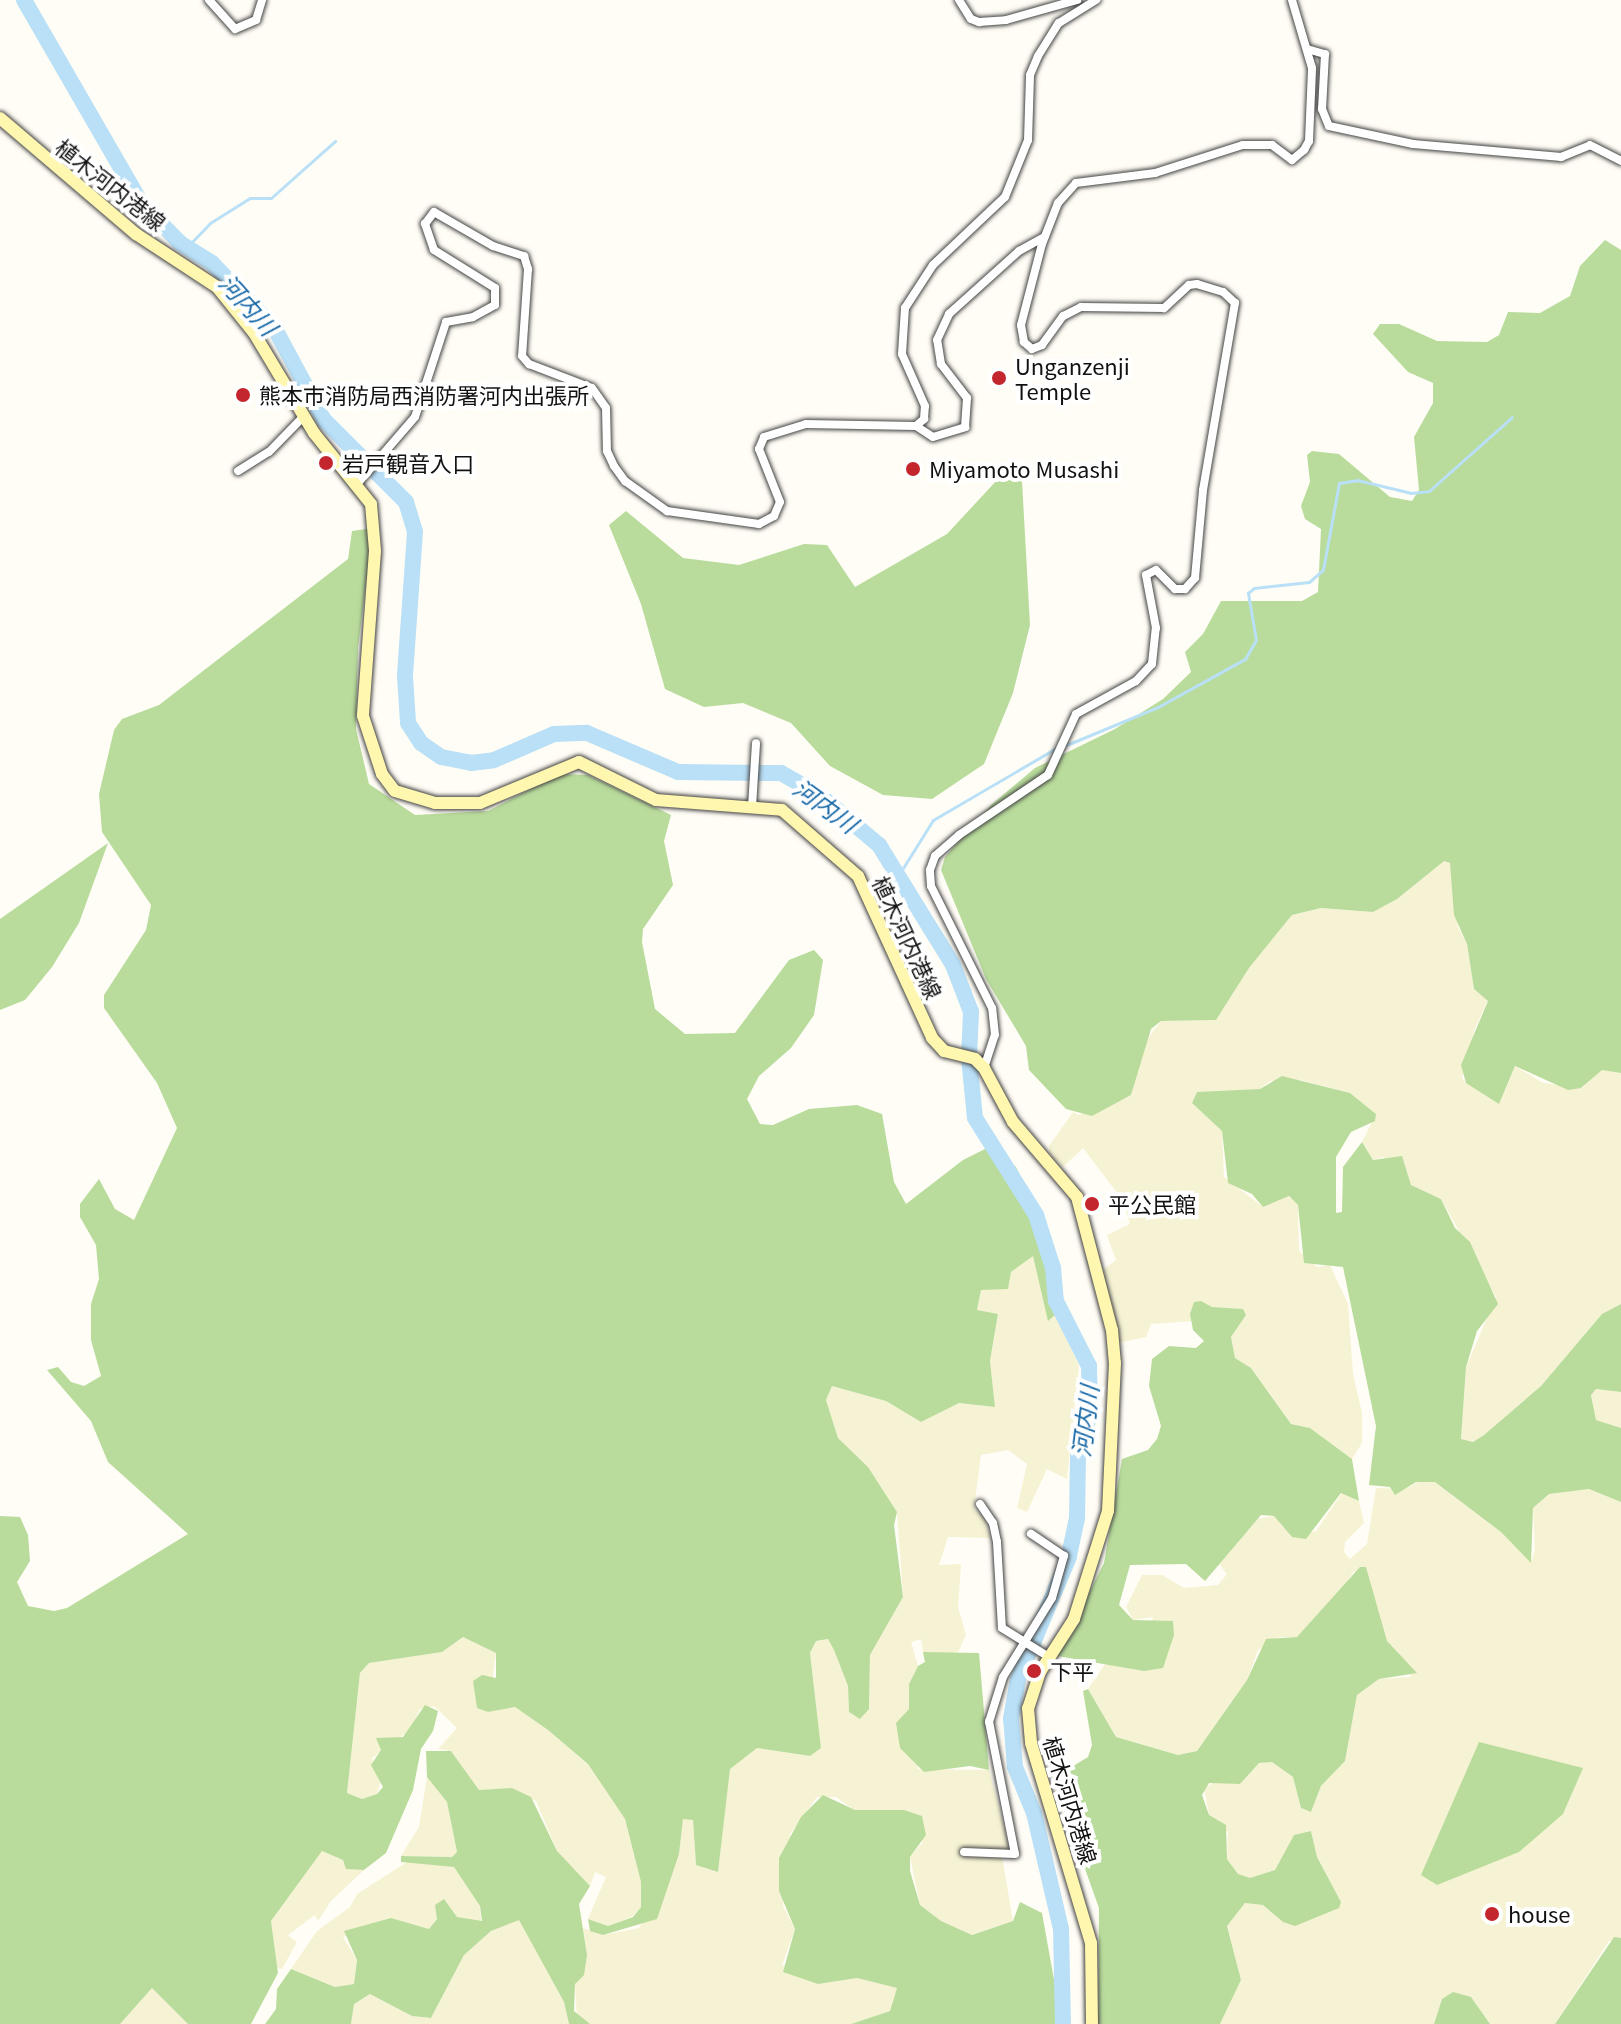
<!DOCTYPE html>
<meta charset="utf-8">
<style>
body{margin:0}
#map{position:relative;width:1621px;height:2024px;overflow:hidden;background:#fffdf5;font-family:Georgia,"Noto Sans JP",serif}
div>[style]{position:absolute}
[style*='--x']{left:calc(var(--x)*1px);top:calc(var(--y)*1px);width:calc(var(--w)*1px);rotate:calc(var(--a)*1deg)}
.farmland>*{inset:0;background:#f6f3d4}
.forest>*{inset:0;background:#b9dc9c}
.stream>*{height:3px;margin:-1.5px;padding:0 1.5px;transform-origin:1.5px;border-radius:1.5px;background:#b9e0f7}
.river>*{height:16px;margin:-8px;padding:0 8px;transform-origin:8px;border-radius:8px;background:#b9e0f7}
.roads{filter:drop-shadow(0 0 2px #444) drop-shadow(0 0 2px #444)}
.minor>*{height:8px;margin:-4px;padding:0 4px;transform-origin:4px;border-radius:4px;background:#fff}
.secondary>*{height:12px;margin:-6px;padding:0 6px;transform-origin:6px;border-radius:6px;background:#fff6b0}
.dots>*{width:22px;height:22px;translate:-50% -50%;box-sizing:border-box;border:4px solid #fff;border-radius:50%}
span{translate:-50% -50%;white-space:nowrap;text-align:center;line-height:1.15;-webkit-text-stroke:8px #fff;paint-order:stroke}
.street-label{font-size:22px;color:#111}
.poi-label{font-size:22px;color:#111}
.left{translate:0 -50%;text-align:left}
.water-label{font-size:24px;color:#1768a6;font-style:italic}
</style>
<div id="map">
<div class="farmland">
<div style="clip-path:polygon(1444px 860px,1450px 863px,1458px 927px,1467px 944px,1474px 989px,1488px 1000px,1475px 1028px,1462px 1078px,1466px 1083px,1505px 1091px,1515px 1066px,1543px 1083px,1582px 1088px,1602px 1069px,1621px 1073px,1621px 1304px,1602px 1314px,1541px 1386px,1484px 1435px,1473px 1442px,1461px 1439px,1466px 1367px,1496px 1297px,1441px 1199px,1411px 1185px,1383px 1157px,1373px 1160px,1362px 1142px,1376px 1114px,1350px 1093px,1301px 1080px,1270px 1081px,1260px 1089px,1197px 1093px,1192px 1103px,1222px 1131px,1224px 1177px,1263px 1207px,1288px 1196px,1298px 1205px,1299px 1251px,1317px 1267px,1330px 1265px,1348px 1304px,1353px 1374px,1362px 1413px,1362px 1443px,1352px 1459px,1310px 1428px,1291px 1424px,1251px 1368px,1235px 1358px,1231px 1337px,1246px 1315px,1243px 1309px,1212px 1307px,1201px 1301px,1194px 1321px,1151px 1324px,1146px 1337px,1118px 1343px,1102px 1271px,1116px 1260px,1107px 1235px,1130px 1224px,1124px 1202px,1083px 1148px,1063px 1167px,1049px 1153px,1049px 1146px,1073px 1112px,1079px 1115px,1131px 1096px,1145px 1042px,1161px 1021px,1216px 1020px,1249px 968px,1292px 915px,1321px 908px,1373px 912px,1397px 899px)"></div>
<div style="clip-path:polygon(1033px 1255px,1049px 1320px,1055px 1315px,1079px 1365px,1067px 1479px,1047px 1469px,1027px 1512px,1017px 1508px,1027px 1464px,1008px 1450px,981px 1455px,974px 1509px,985px 1518px,990px 1538px,948px 1537px,939px 1565px,961px 1564px,958px 1607px,966px 1635px,958px 1652px,945px 1654px,923px 1652px,921px 1639px,911px 1642px,918px 1666px,909px 1684px,918px 1769px,989px 1770px,1010px 1849px,1001px 1850px,1013px 1921px,971px 1935px,941px 1921px,920px 1905px,910px 1857px,923px 1842px,904px 1810px,854px 1810px,836px 1797px,817px 1797px,790px 1834px,783px 1906px,795px 1929px,782px 1965px,818px 1984px,857px 1978px,897px 1988px,890px 2011px,851px 2024px,590px 2024px,577px 2018px,575px 1984px,587px 1955px,583px 1928px,603px 1935px,639px 1928px,679px 1854px,683px 1819px,693px 1819px,696px 1865px,718px 1872px,729px 1769px,757px 1748px,809px 1756px,821px 1748px,810px 1653px,816px 1641px,829px 1639px,834px 1650px,848px 1686px,849px 1712px,869px 1709px,870px 1655px,903px 1597px,897px 1512px,868px 1467px,838px 1438px,826px 1400px,832px 1386px,886px 1401px,921px 1422px,958px 1403px,995px 1407px,990px 1361px,998px 1315px,977px 1310px,981px 1289px,1008px 1289px,1011px 1272px)"></div>
<div style="clip-path:polygon(1596px 1389px,1621px 1392px,1621px 1428px,1596px 1420px,1591px 1394px)"></div>
<div style="clip-path:polygon(1422px 1480px,1435px 1482px,1501px 1532px,1531px 1562px,1535px 1550px,1533px 1508px,1549px 1494px,1589px 1489px,1621px 1502px,1621px 1938px,1609px 1941px,1555px 2024px,1490px 2024px,1471px 1997px,1442px 1999px,1434px 2024px,1220px 2024px,1241px 1980px,1227px 1926px,1245px 1903px,1263px 1905px,1283px 1922px,1341px 1902px,1317px 1857px,1311px 1831px,1294px 1836px,1275px 1870px,1250px 1879px,1238px 1874px,1227px 1859px,1228px 1832px,1209px 1815px,1204px 1788px,1215px 1782px,1240px 1784px,1259px 1763px,1272px 1762px,1293px 1777px,1301px 1808px,1311px 1812px,1321px 1786px,1345px 1761px,1357px 1695px,1379px 1679px,1411px 1677px,1408px 1667px,1387px 1641px,1354px 1571px,1336px 1599px,1297px 1637px,1279px 1637px,1258px 1650px,1247px 1680px,1197px 1751px,1178px 1755px,1116px 1737px,1088px 1689px,1106px 1663px,1144px 1671px,1153px 1617px,1133px 1620px,1126px 1607px,1142px 1575px,1162px 1575px,1184px 1588px,1218px 1585px,1227px 1574px,1219px 1564px,1256px 1519px,1274px 1516px,1292px 1537px,1316px 1531px,1342px 1493px,1359px 1501px,1364px 1523px,1345px 1542px,1344px 1552px,1350px 1559px,1367px 1544px,1376px 1488px,1405px 1489px)"></div>
<div style="clip-path:polygon(463px 1637px,496px 1653px,488px 1712px,515px 1707px,548px 1730px,588px 1764px,625px 1819px,641px 1882px,641px 1907px,633px 1916px,608px 1926px,588px 1919px,606px 1877px,595px 1872px,590px 1886px,584px 1883px,557px 1851px,536px 1801px,512px 1788px,479px 1790px,451px 1751px,438px 1749px,457px 1728px,434px 1706px,420px 1709px,410px 1730px,372px 1758px,374px 1771px,382px 1777px,377px 1794px,362px 1799px,347px 1793px,360px 1673px,369px 1663px,442px 1652px)"></div>
<div style="clip-path:polygon(427px 1777px,447px 1802px,457px 1852px,453px 1857px,401px 1856px,419px 1827px)"></div>
<div style="clip-path:polygon(322px 1851px,343px 1860px,347px 1869px,364px 1870px,331px 1901px,318px 1921px,315px 1915px,288px 1935px,297px 1942px,282px 1969px,277px 1968px,271px 1921px)"></div>
<div style="clip-path:polygon(407px 1862px,454px 1867px,480px 1906px,481px 1921px,437px 1919px,429px 1929px,391px 1918px,343px 1937px,357px 1960px,354px 1984px,335px 1987px,291px 1969px,317px 1931px,350px 1907px,357px 1894px)"></div>
<div style="clip-path:polygon(519px 1919px,564px 2002px,569px 2024px,351px 2024px,354px 2004px,370px 1994px,412px 2016px,431px 2018px,464px 1955px,491px 1931px)"></div>
<div style="clip-path:polygon(152px 1988px,188px 2024px,120px 2024px)"></div>
</div>
<div class="forest">
<div style="clip-path:polygon(1605px 240px,1621px 250px,1621px 1073px,1602px 1070px,1581px 1088px,1568px 1090px,1515px 1066px,1499px 1104px,1466px 1083px,1461px 1065px,1488px 1001px,1474px 989px,1467px 944px,1454px 915px,1450px 863px,1444px 861px,1397px 899px,1373px 912px,1321px 908px,1292px 915px,1249px 968px,1216px 1020px,1161px 1021px,1151px 1029px,1131px 1095px,1092px 1116px,1066px 1109px,1029px 1070px,1026px 1046px,986px 979px,941px 870px,945px 857px,991px 805px,1035px 768px,1115px 729px,1163px 699px,1191px 672px,1185px 652px,1203px 634px,1221px 601px,1302px 601px,1318px 592px,1321px 529px,1305px 519px,1301px 506px,1310px 482px,1307px 455px,1312px 451px,1339px 454px,1390px 497px,1412px 501px,1419px 490px,1414px 437px,1433px 403px,1433px 383px,1408px 372px,1373px 334px,1380px 324px,1399px 324px,1437px 341px,1487px 342px,1499px 335px,1508px 312px,1540px 313px,1570px 296px,1580px 266px)"></div>
<div style="clip-path:polygon(998px 479px,1022px 481px,1030px 625px,1013px 693px,984px 764px,932px 799px,883px 795px,830px 766px,791px 723px,743px 703px,704px 707px,665px 689px,641px 604px,609px 525px,626px 511px,683px 558px,739px 565px,804px 544px,827px 545px,855px 587px,947px 534px)"></div>
<div style="clip-path:polygon(373px 528px,358px 648px,356px 729px,369px 784px,415px 815px,488px 811px,560px 774px,588px 775px,671px 815px,664px 841px,673px 885px,643px 929px,642px 942px,655px 1009px,685px 1034px,735px 1033px,789px 960px,814px 950px,823px 960px,814px 1015px,791px 1048px,759px 1076px,747px 1099px,760px 1124px,773px 1125px,809px 1109px,857px 1105px,882px 1114px,894px 1182px,906px 1204px,963px 1160px,991px 1146px,1016px 1167px,1034px 1204px,1047px 1240px,1055px 1315px,1048px 1321px,1033px 1256px,1011px 1272px,1008px 1289px,981px 1290px,977px 1310px,998px 1314px,990px 1361px,995px 1407px,959px 1403px,921px 1422px,886px 1401px,832px 1386px,826px 1400px,838px 1438px,868px 1467px,897px 1512px,894px 1525px,903px 1597px,870px 1655px,869px 1709px,860px 1719px,849px 1712px,848px 1686px,834px 1650px,828px 1639px,816px 1641px,810px 1653px,821px 1748px,810px 1756px,757px 1748px,730px 1769px,718px 1872px,696px 1865px,693px 1820px,683px 1819px,679px 1854px,657px 1919px,603px 1935px,590px 1931px,588px 1919px,608px 1926px,633px 1917px,641px 1907px,641px 1882px,625px 1819px,588px 1764px,548px 1730px,515px 1707px,488px 1712px,477px 1708px,473px 1681px,482px 1675px,496px 1678px,496px 1653px,463px 1637px,442px 1652px,369px 1663px,360px 1673px,347px 1793px,362px 1799px,377px 1794px,383px 1787px,371px 1765px,381px 1750px,376px 1738px,403px 1737px,425px 1705px,438px 1711px,433px 1731px,421px 1749px,413px 1790px,386px 1853px,364px 1870px,346px 1869px,343px 1860px,322px 1851px,271px 1921px,278px 1973px,251px 2024px,188px 2024px,152px 1988px,120px 2024px,0 2024px,0 1516px,20px 1517px,28px 1535px,30px 1561px,17px 1582px,28px 1606px,54px 1611px,67px 1608px,188px 1534px,108px 1462px,91px 1421px,47px 1370px,58px 1367px,71px 1382px,84px 1386px,101px 1376px,91px 1340px,91px 1304px,99px 1279px,96px 1245px,80px 1217px,80px 1204px,99px 1179px,115px 1209px,134px 1220px,177px 1128px,157px 1083px,104px 1008px,104px 995px,146px 930px,151px 905px,102px 832px,99px 794px,114px 730px,122px 719px,159px 705px,348px 559px,352px 531px)"></div>
<div style="clip-path:polygon(108px 843px,79px 923px,52px 967px,25px 1000px,0 1010px,0 919px)"></div>
<div style="clip-path:polygon(1282px 1076px,1350px 1093px,1376px 1114px,1375px 1121px,1351px 1132px,1336px 1157px,1336px 1213px,1342px 1212px,1343px 1167px,1362px 1142px,1373px 1160px,1402px 1156px,1411px 1185px,1441px 1199px,1455px 1228px,1470px 1242px,1498px 1304px,1477px 1331px,1466px 1367px,1461px 1439px,1473px 1442px,1484px 1435px,1541px 1386px,1602px 1314px,1621px 1304px,1621px 1392px,1596px 1389px,1591px 1395px,1596px 1420px,1621px 1428px,1621px 1502px,1589px 1489px,1549px 1494px,1533px 1508px,1531px 1563px,1501px 1532px,1435px 1482px,1416px 1482px,1395px 1495px,1390px 1487px,1369px 1485px,1376px 1426px,1343px 1267px,1304px 1263px,1298px 1205px,1289px 1196px,1263px 1207px,1252px 1194px,1228px 1183px,1222px 1131px,1192px 1103px,1197px 1092px,1260px 1089px)"></div>
<div style="clip-path:polygon(1201px 1301px,1212px 1307px,1243px 1309px,1246px 1315px,1231px 1337px,1235px 1358px,1251px 1368px,1291px 1424px,1310px 1428px,1352px 1459px,1359px 1501px,1341px 1493px,1306px 1539px,1292px 1537px,1274px 1516px,1261px 1515px,1205px 1581px,1186px 1564px,1130px 1565px,1119px 1605px,1133px 1620px,1173px 1621px,1174px 1635px,1163px 1668px,1144px 1671px,1057px 1656px,1104px 1563px,1122px 1459px,1148px 1450px,1157px 1439px,1161px 1426px,1149px 1386px,1152px 1359px,1169px 1346px,1196px 1348px,1204px 1341px,1193px 1330px,1190px 1314px,1194px 1302px)"></div>
<div style="clip-path:polygon(1360px 1567px,1366px 1567px,1387px 1641px,1417px 1673px,1379px 1679px,1357px 1695px,1345px 1761px,1321px 1786px,1311px 1812px,1301px 1808px,1293px 1777px,1272px 1762px,1259px 1763px,1240px 1784px,1209px 1783px,1202px 1795px,1209px 1815px,1226px 1825px,1227px 1859px,1238px 1874px,1250px 1878px,1275px 1870px,1294px 1835px,1311px 1831px,1317px 1857px,1341px 1902px,1339px 1908px,1295px 1926px,1283px 1922px,1263px 1905px,1245px 1903px,1227px 1926px,1241px 1980px,1220px 2024px,1098px 2024px,1099px 1908px,1049px 1768px,1052px 1763px,1070px 1768px,1088px 1757px,1092px 1745px,1083px 1691px,1088px 1689px,1116px 1737px,1178px 1755px,1197px 1751px,1247px 1680px,1266px 1639px,1297px 1637px)"></div>
<div style="clip-path:polygon(923px 1652px,979px 1653px,989px 1770px,970px 1766px,924px 1772px,900px 1748px,896px 1723px,909px 1709px,909px 1684px,918px 1666px,925px 1662px)"></div>
<div style="clip-path:polygon(1479px 1742px,1583px 1768px,1563px 1814px,1519px 1852px,1437px 1885px,1421px 1875px)"></div>
<div style="clip-path:polygon(426px 1751px,451px 1751px,479px 1790px,512px 1788px,531px 1797px,557px 1851px,590px 1886px,579px 1904px,587px 1955px,584px 1975px,575px 1984px,574px 2011px,590px 2024px,569px 2024px,564px 2002px,519px 1920px,491px 1931px,464px 1955px,431px 2018px,412px 2016px,370px 1994px,354px 2004px,351px 2024px,265px 2024px,276px 2009px,277px 1989px,291px 1969px,335px 1987px,354px 1984px,357px 1960px,344px 1931px,391px 1918px,429px 1929px,437px 1919px,435px 1905px,444px 1899px,457px 1917px,482px 1921px,480px 1906px,454px 1867px,401px 1862px,401px 1856px,452px 1857px,457px 1852px,447px 1802px,427px 1777px)"></div>
<div style="clip-path:polygon(823px 1795px,855px 1810px,904px 1810px,922px 1816px,926px 1835px,910px 1857px,910px 1871px,920px 1905px,941px 1921px,972px 1935px,1013px 1921px,1020px 1902px,1042px 1913px,1062px 2024px,851px 2024px,890px 2011px,897px 1988px,857px 1978px,818px 1984px,783px 1972px,795px 1929px,779px 1891px,779px 1858px,801px 1817px)"></div>
<div style="clip-path:polygon(1614px 1937px,1621px 1938px,1621px 2024px,1555px 2024px)"></div>
<div style="clip-path:polygon(1453px 1992px,1471px 1997px,1490px 2024px,1434px 2024px,1442px 1999px)"></div>
</div>
<div class="stream">
<div style="--x:187;--y:247;--w:33;--a:-46"></div>
<div style="--x:210;--y:223;--w:47;--a:-32"></div>
<div style="--x:250;--y:198;--w:21;--a:0"></div>
<div style="--x:271;--y:198;--w:86;--a:-41.7"></div>
<div style="--x:1064;--y:746;--w:102;--a:-22.5"></div>
<div style="--x:1158;--y:707;--w:99;--a:-28.9"></div>
<div style="--x:1245;--y:659;--w:22;--a:-60"></div>
<div style="--x:1256;--y:640;--w:48;--a:-99.7"></div>
<div style="--x:1248;--y:593;--w:8;--a:-40"></div>
<div style="--x:1254;--y:588;--w:55;--a:-6.2"></div>
<div style="--x:1309;--y:582;--w:18;--a:-41"></div>
<div style="--x:1323;--y:570;--w:88;--a:-79.6"></div>
<div style="--x:1339;--y:483;--w:18;--a:-9"></div>
<div style="--x:1357;--y:480;--w:56;--a:13.5"></div>
<div style="--x:1411;--y:493;--w:18;--a:-6"></div>
<div style="--x:1429;--y:491;--w:111;--a:-41.7"></div>
<div style="--x:898;--y:876;--w:66;--a:-58"></div>
<div style="--x:933;--y:820;--w:143;--a:-30.3"></div>
</div>
<div class="river">
<div style="--x:24;--y:0;--w:236;--a:60"></div>
<div style="--x:142;--y:204;--w:54;--a:45.7"></div>
<div style="--x:180;--y:243;--w:38;--a:32"></div>
<div style="--x:212;--y:263;--w:91;--a:46.3"></div>
<div style="--x:275;--y:329;--w:103;--a:61.7"></div>
<div style="--x:324;--y:420;--w:116;--a:45"></div>
<div style="--x:406;--y:502;--w:31;--a:73"></div>
<div style="--x:415;--y:532;--w:144;--a:94"></div>
<div style="--x:405;--y:676;--w:47;--a:86.3"></div>
<div style="--x:408;--y:723;--w:24;--a:57"></div>
<div style="--x:421;--y:743;--w:24;--a:35"></div>
<div style="--x:441;--y:757;--w:31;--a:11"></div>
<div style="--x:471;--y:763;--w:23;--a:-7"></div>
<div style="--x:494;--y:760;--w:65;--a:-23.4"></div>
<div style="--x:554;--y:734;--w:33;--a:-2"></div>
<div style="--x:587;--y:733;--w:99;--a:23.2"></div>
<div style="--x:678;--y:772;--w:103;--a:0.6"></div>
<div style="--x:781;--y:773;--w:43;--a:29.6"></div>
<div style="--x:818;--y:794;--w:80;--a:39.9"></div>
<div style="--x:879;--y:845;--w:141;--a:58.3"></div>
<div style="--x:953;--y:965;--w:50;--a:69"></div>
<div style="--x:971;--y:1012;--w:46;--a:92.5"></div>
<div style="--x:969;--y:1058;--w:60;--a:84.3"></div>
<div style="--x:975;--y:1118;--w:115;--a:57.8"></div>
<div style="--x:1036;--y:1215;--w:56;--a:72.2"></div>
<div style="--x:1053;--y:1268;--w:33;--a:85"></div>
<div style="--x:1056;--y:1301;--w:73;--a:63.1"></div>
<div style="--x:1089;--y:1366;--w:47;--a:88.8"></div>
<div style="--x:1090;--y:1413;--w:45;--a:105.6"></div>
<div style="--x:1078;--y:1456;--w:62;--a:90.9"></div>
<div style="--x:1077;--y:1518;--w:40;--a:102"></div>
<div style="--x:1069;--y:1557;--w:132;--a:112.7"></div>
<div style="--x:1018;--y:1679;--w:40;--a:100"></div>
<div style="--x:1011;--y:1718;--w:49;--a:85.3"></div>
<div style="--x:1015;--y:1767;--w:50;--a:67.6"></div>
<div style="--x:1034;--y:1813;--w:119;--a:76.9"></div>
<div style="--x:1061;--y:1929;--w:95;--a:88.8"></div>
</div>
<div class="roads">
<div class="minor">
<div style="--x:209;--y:0;--w:39;--a:48"></div>
<div style="--x:235;--y:29;--w:23;--a:-23"></div>
<div style="--x:256;--y:20;--w:21;--a:-73"></div>
<div style="--x:959;--y:0;--w:22;--a:58"></div>
<div style="--x:971;--y:19;--w:9;--a:21"></div>
<div style="--x:979;--y:22;--w:27;--a:-4"></div>
<div style="--x:1006;--y:20;--w:74;--a:-15.7"></div>
<div style="--x:1307;--y:49;--w:19;--a:16"></div>
<div style="--x:1325;--y:54;--w:55;--a:93.1"></div>
<div style="--x:1322;--y:109;--w:18;--a:68"></div>
<div style="--x:1329;--y:126;--w:86;--a:12.1"></div>
<div style="--x:1413;--y:144;--w:149;--a:5"></div>
<div style="--x:1561;--y:157;--w:31;--a:-22"></div>
<div style="--x:1590;--y:145;--w:35;--a:27"></div>
<div style="--x:916;--y:426;--w:20;--a:33"></div>
<div style="--x:933;--y:437;--w:34;--a:-17"></div>
<div style="--x:965;--y:427;--w:29;--a:-86"></div>
<div style="--x:967;--y:398;--w:43;--a:-127.4"></div>
<div style="--x:941;--y:364;--w:24;--a:-99"></div>
<div style="--x:937;--y:340;--w:29;--a:-65"></div>
<div style="--x:949;--y:314;--w:94;--a:-42"></div>
<div style="--x:1019;--y:251;--w:29;--a:-29"></div>
<div style="--x:238;--y:471;--w:36;--a:-32"></div>
<div style="--x:269;--y:452;--w:49;--a:-45.8"></div>
<div style="--x:358;--y:483;--w:87;--a:-49.2"></div>
<div style="--x:415;--y:417;--w:100;--a:-71.9"></div>
<div style="--x:446;--y:322;--w:27;--a:-10"></div>
<div style="--x:473;--y:317;--w:25;--a:-29"></div>
<div style="--x:495;--y:305;--w:17;--a:-90"></div>
<div style="--x:495;--y:288;--w:72;--a:-148.1"></div>
<div style="--x:434;--y:250;--w:28;--a:-109"></div>
<div style="--x:425;--y:224;--w:15;--a:-53"></div>
<div style="--x:434;--y:212;--w:68;--a:30"></div>
<div style="--x:493;--y:246;--w:33;--a:18"></div>
<div style="--x:524;--y:256;--w:14;--a:73"></div>
<div style="--x:528;--y:269;--w:87;--a:93.9"></div>
<div style="--x:522;--y:356;--w:11;--a:49"></div>
<div style="--x:529;--y:364;--w:67;--a:20.9"></div>
<div style="--x:592;--y:388;--w:24;--a:55"></div>
<div style="--x:606;--y:408;--w:43;--a:88.7"></div>
<div style="--x:607;--y:451;--w:17;--a:65"></div>
<div style="--x:614;--y:466;--w:19;--a:54"></div>
<div style="--x:625;--y:481;--w:52;--a:35.5"></div>
<div style="--x:667;--y:511;--w:93;--a:8"></div>
<div style="--x:759;--y:524;--w:17;--a:-28"></div>
<div style="--x:774;--y:516;--w:15;--a:-67"></div>
<div style="--x:780;--y:502;--w:57;--a:-111.6"></div>
<div style="--x:759;--y:449;--w:13;--a:-67"></div>
<div style="--x:764;--y:437;--w:44;--a:-17.2"></div>
<div style="--x:806;--y:424;--w:110;--a:1"></div>
<div style="--x:916;--y:426;--w:11;--a:-41"></div>
<div style="--x:924;--y:419;--w:13;--a:-86"></div>
<div style="--x:925;--y:406;--w:57;--a:-113.9"></div>
<div style="--x:902;--y:354;--w:46;--a:-86.3"></div>
<div style="--x:905;--y:308;--w:51;--a:-56.9"></div>
<div style="--x:933;--y:265;--w:99;--a:-43.4"></div>
<div style="--x:1005;--y:197;--w:61;--a:-68"></div>
<div style="--x:1028;--y:140;--w:65;--a:-88.2"></div>
<div style="--x:1030;--y:75;--w:21;--a:-67"></div>
<div style="--x:1038;--y:56;--w:39;--a:-58"></div>
<div style="--x:1059;--y:23;--w:44;--a:-31.9"></div>
<div style="--x:752;--y:807;--w:64;--a:-86.4"></div>
<div style="--x:984;--y:1068;--w:35;--a:-72"></div>
<div style="--x:995;--y:1035;--w:27;--a:-96"></div>
<div style="--x:992;--y:1008;--w:136;--a:-116.6"></div>
<div style="--x:931;--y:886;--w:16;--a:-94"></div>
<div style="--x:930;--y:870;--w:15;--a:-70"></div>
<div style="--x:935;--y:856;--w:32;--a:-41"></div>
<div style="--x:959;--y:835;--w:107;--a:-34"></div>
<div style="--x:1048;--y:775;--w:67;--a:-65.3"></div>
<div style="--x:1076;--y:714;--w:68;--a:-28.8"></div>
<div style="--x:1136;--y:681;--w:23;--a:-47"></div>
<div style="--x:1152;--y:664;--w:36;--a:-84"></div>
<div style="--x:1156;--y:628;--w:54;--a:-100.7"></div>
<div style="--x:1146;--y:575;--w:11;--a:-27"></div>
<div style="--x:1156;--y:570;--w:27;--a:45"></div>
<div style="--x:1175;--y:589;--w:10;--a:0"></div>
<div style="--x:1185;--y:589;--w:15;--a:-48"></div>
<div style="--x:1195;--y:578;--w:88;--a:-84.8"></div>
<div style="--x:1203;--y:490;--w:190;--a:-80.3"></div>
<div style="--x:1235;--y:303;--w:16;--a:-137"></div>
<div style="--x:1223;--y:292;--w:27;--a:-163"></div>
<div style="--x:1197;--y:284;--w:8;--a:173"></div>
<div style="--x:1189;--y:285;--w:34;--a:137"></div>
<div style="--x:1164;--y:308;--w:83;--a:-179.3"></div>
<div style="--x:1081;--y:307;--w:20;--a:153"></div>
<div style="--x:1063;--y:316;--w:36;--a:126"></div>
<div style="--x:1042;--y:345;--w:11;--a:158"></div>
<div style="--x:1032;--y:349;--w:11;--a:-139"></div>
<div style="--x:1024;--y:342;--w:17;--a:-100"></div>
<div style="--x:1021;--y:325;--w:84;--a:-75.5"></div>
<div style="--x:1042;--y:244;--w:44;--a:-68.7"></div>
<div style="--x:1058;--y:203;--w:27;--a:-48"></div>
<div style="--x:1076;--y:183;--w:80;--a:-7.2"></div>
<div style="--x:1155;--y:173;--w:92;--a:-17.7"></div>
<div style="--x:1243;--y:145;--w:29;--a:0"></div>
<div style="--x:1272;--y:145;--w:25;--a:37"></div>
<div style="--x:1292;--y:160;--w:16;--a:-40"></div>
<div style="--x:1304;--y:150;--w:10;--a:-61"></div>
<div style="--x:1309;--y:141;--w:73;--a:-87.6"></div>
<div style="--x:1312;--y:68;--w:71;--a:-106.4"></div>
<div style="--x:980;--y:1504;--w:23;--a:56"></div>
<div style="--x:993;--y:1523;--w:19;--a:78"></div>
<div style="--x:997;--y:1542;--w:86;--a:86.7"></div>
<div style="--x:1002;--y:1628;--w:55;--a:31.7"></div>
<div style="--x:964;--y:1852;--w:51;--a:2.2"></div>
<div style="--x:1015;--y:1854;--w:135;--a:-101.1"></div>
<div style="--x:989;--y:1722;--w:47;--a:-72.7"></div>
<div style="--x:1003;--y:1677;--w:93;--a:-58.2"></div>
<div style="--x:1052;--y:1598;--w:44;--a:-74.1"></div>
<div style="--x:1064;--y:1556;--w:40;--a:-146"></div>
</div>
<div class="secondary">
<div style="--x:0;--y:118;--w:179;--a:40.5"></div>
<div style="--x:136;--y:234;--w:97;--a:33.2"></div>
<div style="--x:217;--y:287;--w:59;--a:51.2"></div>
<div style="--x:254;--y:333;--w:117;--a:59"></div>
<div style="--x:314;--y:433;--w:91;--a:51.2"></div>
<div style="--x:371;--y:504;--w:47;--a:85.1"></div>
<div style="--x:375;--y:551;--w:165;--a:94.2"></div>
<div style="--x:363;--y:716;--w:61;--a:71.9"></div>
<div style="--x:382;--y:774;--w:21;--a:53"></div>
<div style="--x:395;--y:791;--w:42;--a:16.7"></div>
<div style="--x:435;--y:803;--w:45;--a:0"></div>
<div style="--x:480;--y:803;--w:107;--a:-22.5"></div>
<div style="--x:579;--y:762;--w:86;--a:26.3"></div>
<div style="--x:656;--y:800;--w:126;--a:4.5"></div>
<div style="--x:782;--y:810;--w:101;--a:41"></div>
<div style="--x:858;--y:876;--w:178;--a:65.4"></div>
<div style="--x:932;--y:1038;--w:18;--a:47"></div>
<div style="--x:944;--y:1051;--w:32;--a:14"></div>
<div style="--x:975;--y:1059;--w:13;--a:45"></div>
<div style="--x:984;--y:1068;--w:61;--a:61.8"></div>
<div style="--x:1013;--y:1122;--w:99;--a:49.5"></div>
<div style="--x:1077;--y:1197;--w:138;--a:75.3"></div>
<div style="--x:1112;--y:1330;--w:33;--a:85"></div>
<div style="--x:1115;--y:1363;--w:148;--a:92.7"></div>
<div style="--x:1108;--y:1511;--w:113;--a:107.5"></div>
<div style="--x:1074;--y:1619;--w:63;--a:122.7"></div>
<div style="--x:1040;--y:1672;--w:38;--a:108"></div>
<div style="--x:1028;--y:1708;--w:35;--a:85"></div>
<div style="--x:1031;--y:1743;--w:209;--a:73.3"></div>
<div style="--x:1091;--y:1943;--w:81;--a:89.3"></div>
</div>
</div>
<div class="dots">
<div style="left:999px;top:378px;background:#c4262e"></div>
<div style="left:243px;top:395px;background:#c4262e"></div>
<div style="left:326px;top:463px;background:#c4262e"></div>
<div style="left:913px;top:469px;background:#c4262e"></div>
<div style="left:1092px;top:1204px;background:#c4262e"></div>
<div style="left:1034px;top:1671px;background:#c4262e"></div>
<div style="left:1492px;top:1914px;background:#c4262e"></div>
</div>
<div class="street-label">
<span style="left:111px;top:184px;rotate:38deg">植木河内港線</span>
<span style="left:908px;top:937px;rotate:65deg">植木河内港線</span>
<span style="left:1071px;top:1800px;rotate:73deg">植木河内港線</span>
</div>
<div class="poi-label">
<span class="left" style="left:1015px;top:378px">Unganzenji<br>Temple</span>
<span class="left" style="left:259px;top:395px">熊本市消防局西消防署河内出張所</span>
<span class="left" style="left:342px;top:463px">岩戸観音入口</span>
<span class="left" style="left:929px;top:469px">Miyamoto Musashi</span>
<span class="left" style="left:1108px;top:1204px">平公民館</span>
<span class="left" style="left:1050px;top:1671px">下平</span>
<span class="left" style="left:1508px;top:1914px">house</span>
</div>
<div class="water-label">
<span style="left:249px;top:304px;rotate:48deg">河内川</span>
<span style="left:826px;top:805px;rotate:36deg">河内川</span>
<span style="left:1084px;top:1421px;rotate:-83deg">河内川</span>
</div>
</div>
